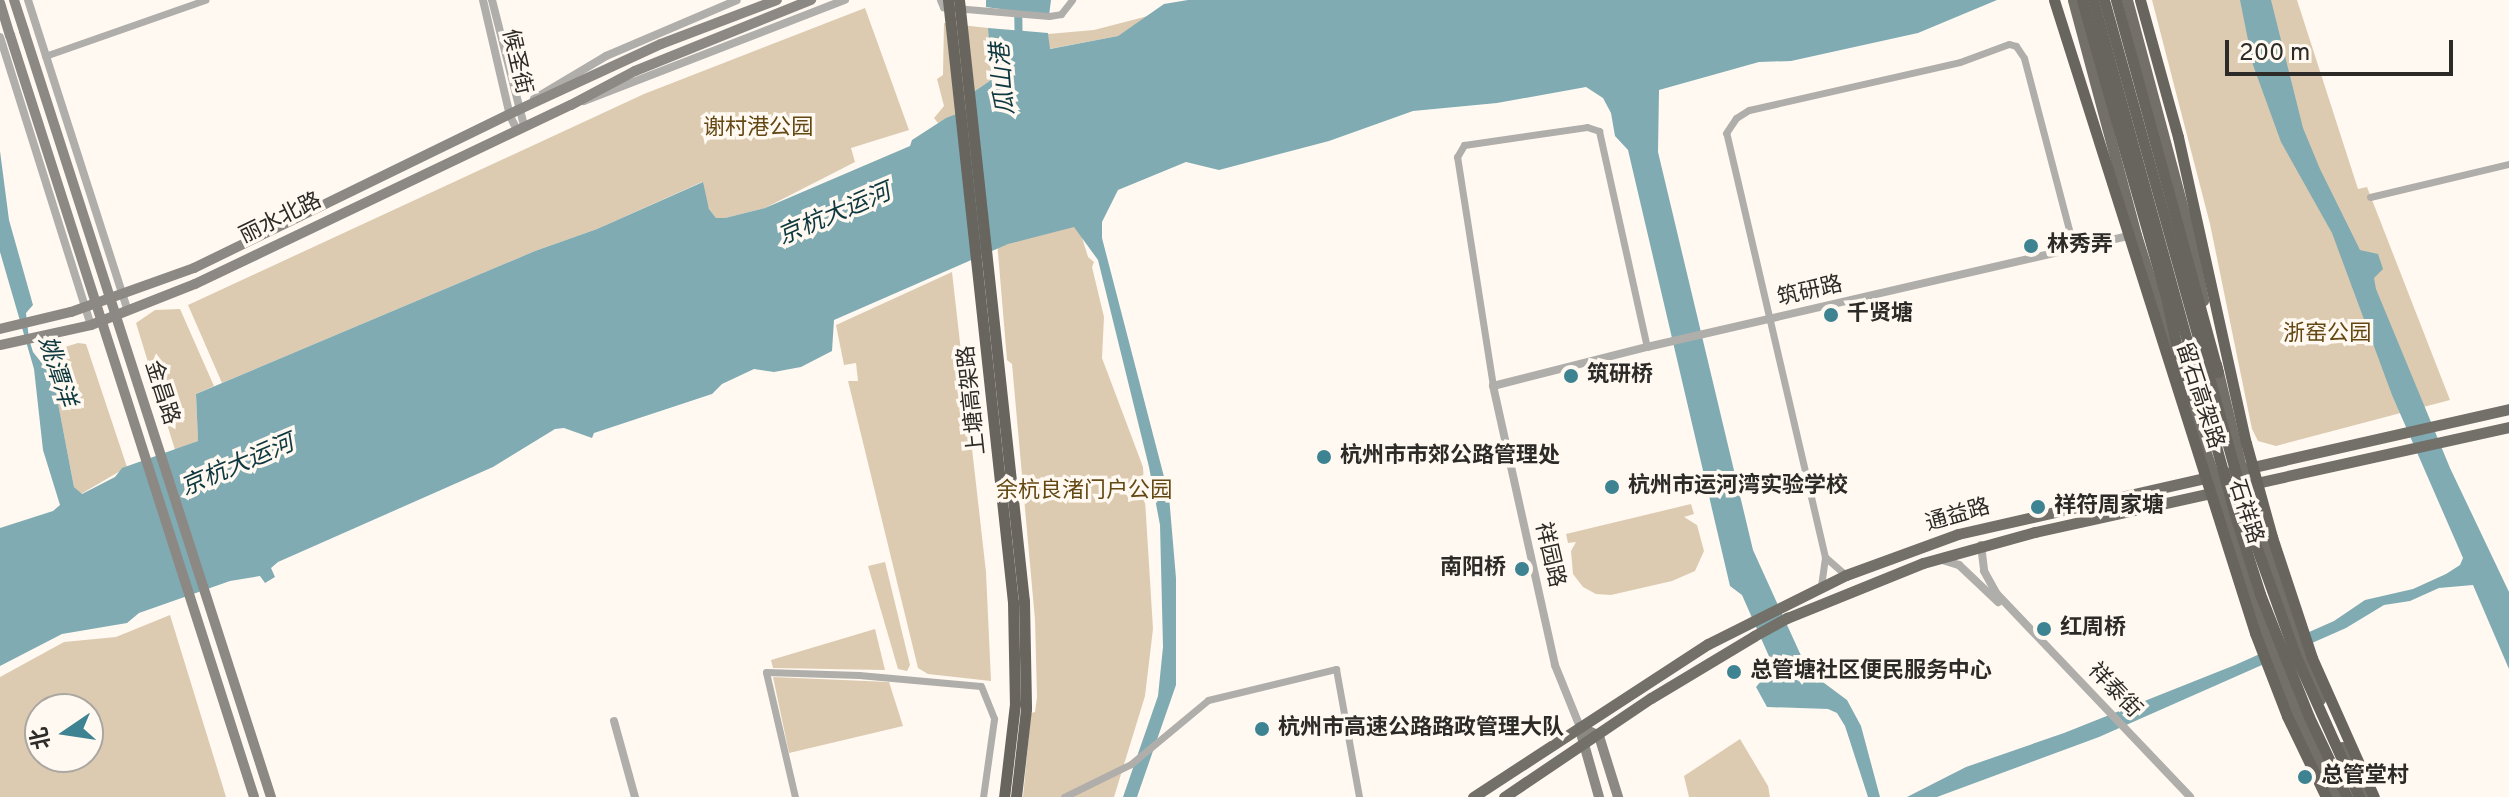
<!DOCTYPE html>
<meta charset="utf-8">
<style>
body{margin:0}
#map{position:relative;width:2509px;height:797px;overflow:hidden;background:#fff9f1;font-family:Overpass,"Noto Sans SC",sans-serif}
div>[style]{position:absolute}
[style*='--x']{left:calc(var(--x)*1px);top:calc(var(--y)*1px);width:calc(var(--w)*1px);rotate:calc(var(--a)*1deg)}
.green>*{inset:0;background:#dccbb0}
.water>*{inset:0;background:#80abb3}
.canal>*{height:8px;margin:-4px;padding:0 4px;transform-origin:4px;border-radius:4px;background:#80abb3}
.minor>*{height:7px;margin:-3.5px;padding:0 3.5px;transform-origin:3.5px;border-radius:3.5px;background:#b0aeaa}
.tertiary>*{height:8px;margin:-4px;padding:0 4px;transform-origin:4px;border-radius:4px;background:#b0aeaa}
.secondary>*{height:10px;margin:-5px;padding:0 5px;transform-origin:5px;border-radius:5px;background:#8c8984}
.primary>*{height:11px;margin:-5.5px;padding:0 5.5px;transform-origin:5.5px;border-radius:5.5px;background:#736f69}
.trunk>*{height:11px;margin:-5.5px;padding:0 5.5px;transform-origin:5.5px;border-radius:5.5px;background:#68645e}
.secondary-bridge>*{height:10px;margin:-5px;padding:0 5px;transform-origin:5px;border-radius:5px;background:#8c8984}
.trunk-bridge>*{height:11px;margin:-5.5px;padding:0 5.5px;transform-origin:5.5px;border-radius:5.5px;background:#68645e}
.dots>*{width:22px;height:22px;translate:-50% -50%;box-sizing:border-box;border:4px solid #fff9f1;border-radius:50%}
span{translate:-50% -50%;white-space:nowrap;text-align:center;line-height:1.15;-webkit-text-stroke:7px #fff9f1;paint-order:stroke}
.street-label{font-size:22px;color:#2d2b28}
.park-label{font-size:22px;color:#644813}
.poi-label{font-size:22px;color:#2d2b28;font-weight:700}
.left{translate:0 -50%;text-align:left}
.right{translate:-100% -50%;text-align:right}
.water-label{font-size:24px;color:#0e383f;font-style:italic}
.north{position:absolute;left:24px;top:693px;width:80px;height:80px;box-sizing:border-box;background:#fff9f1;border:2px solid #aba7a1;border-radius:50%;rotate:257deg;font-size:22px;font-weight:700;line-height:32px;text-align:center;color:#2d2b28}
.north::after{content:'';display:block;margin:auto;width:28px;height:36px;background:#3e8391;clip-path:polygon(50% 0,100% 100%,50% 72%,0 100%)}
.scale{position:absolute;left:2225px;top:40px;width:228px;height:36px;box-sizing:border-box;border:4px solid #2d2b28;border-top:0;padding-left:10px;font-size:24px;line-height:28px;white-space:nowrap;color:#2d2b28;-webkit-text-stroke:6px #fff9f1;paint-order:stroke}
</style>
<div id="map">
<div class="green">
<div style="clip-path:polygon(2152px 0,2297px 0,2358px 189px,2367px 187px,2450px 400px,2276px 446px,2258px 441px,2252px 429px,2210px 224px)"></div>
<div style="clip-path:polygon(865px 8px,909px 130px,851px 148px,855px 162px,765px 208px,725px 218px,716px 218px,709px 209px,702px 182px,597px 229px,535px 251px,222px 383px,188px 305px,644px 94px)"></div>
<div style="clip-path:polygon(1148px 16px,1118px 36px,1049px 49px,1048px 34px,1094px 30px)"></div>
<div style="clip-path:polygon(944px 23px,988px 28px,991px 80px,966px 97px,967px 110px,938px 123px,934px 118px,944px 106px,937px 79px,943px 75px)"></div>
<div style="clip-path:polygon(1068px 210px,1086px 225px,1081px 234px,1088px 257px,1094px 262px,1092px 267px,1104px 317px,1102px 358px,1143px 467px,1153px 629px,1145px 696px,1114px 797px,1023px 797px,1031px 713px,1035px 712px,1037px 697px,1035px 620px,1012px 364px,1007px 360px,997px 241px)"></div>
<div style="clip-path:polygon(952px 272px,986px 572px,991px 681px,928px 674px,918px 668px,848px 381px,858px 381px,856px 363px,844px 365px,836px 325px)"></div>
<div style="clip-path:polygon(180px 309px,214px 386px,196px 394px,198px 441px,175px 450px,136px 323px,155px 310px)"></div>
<div style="clip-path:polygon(78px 343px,86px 344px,127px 467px,81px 494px,74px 487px,48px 352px)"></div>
<div style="clip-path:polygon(1691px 504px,1694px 514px,1684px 517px,1697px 525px,1704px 551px,1695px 571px,1672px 581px,1611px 595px,1596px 594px,1583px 587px,1573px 574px,1571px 551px,1576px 542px,1568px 543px,1566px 534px)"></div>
<div style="clip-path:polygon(885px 562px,910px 665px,907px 671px,898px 669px,868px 566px)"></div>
<div style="clip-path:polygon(evenodd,170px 615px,226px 797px,0 797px,0 677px,64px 642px,116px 637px,170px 615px,88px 709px,88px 757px,40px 757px,40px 709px,88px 709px)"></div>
<div style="clip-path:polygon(875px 629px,885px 670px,773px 668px,771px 660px)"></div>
<div style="clip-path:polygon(773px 677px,889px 682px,903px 726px,789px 753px)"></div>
<div style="clip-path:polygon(1740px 739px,1768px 786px,1770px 797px,1689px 797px,1684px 776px)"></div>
</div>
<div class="water">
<div style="clip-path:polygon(986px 0,1051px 0,1049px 16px,986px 7px)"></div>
<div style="clip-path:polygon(1188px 0,1997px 0,1918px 33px,1791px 61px,1759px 62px,1659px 90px,1658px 152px,1753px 550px,1808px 671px,1847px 700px,1861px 726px,1880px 797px,1868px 797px,1845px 726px,1837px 713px,1828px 709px,1767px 707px,1756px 687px,1772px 668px,1771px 661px,1742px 595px,1730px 586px,1628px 150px,1615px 136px,1611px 113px,1603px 98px,1586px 87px,1497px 103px,1413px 111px,1329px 141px,1219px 170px,1186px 162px,1118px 190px,1102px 222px,1102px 238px,1169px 496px,1176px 578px,1176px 685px,1137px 797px,1123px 797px,1158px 696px,1163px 647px,1160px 525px,1149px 467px,1098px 260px,1074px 227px,1008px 244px,834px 320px,832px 351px,801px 367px,774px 372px,754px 369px,722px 384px,712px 394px,594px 433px,592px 438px,564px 428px,555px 429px,493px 467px,278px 562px,271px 568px,275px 577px,265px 583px,260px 576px,230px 581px,139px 613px,127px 623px,62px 634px,0 666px,0 528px,53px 511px,60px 505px,43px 450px,34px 369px,0 252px,0 151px,9px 220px,33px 305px,26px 313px,29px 339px,33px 352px,53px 377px,74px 487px,82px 494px,115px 477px,122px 468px,198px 441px,196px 394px,535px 251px,597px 229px,703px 182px,709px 209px,716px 218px,725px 218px,765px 208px,910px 146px,912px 140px,946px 118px,967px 110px,966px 97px,991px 80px,988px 28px,1048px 33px,1050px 49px,1118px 36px,1164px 4px)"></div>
<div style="clip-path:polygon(2240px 0,2271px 0,2303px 128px,2320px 169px,2360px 250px,2378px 254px,2383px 269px,2374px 278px,2376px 289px,2450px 468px,2509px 592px,2509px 669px,2473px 585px,2439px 588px,2410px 601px,2384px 605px,2346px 628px,2099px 737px,1937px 797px,1907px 797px,1966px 767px,2064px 733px,2235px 665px,2334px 621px,2365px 600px,2413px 589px,2446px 574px,2460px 565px,2463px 558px,2392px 395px,2332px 233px,2281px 142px,2253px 65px)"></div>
</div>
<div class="canal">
<div style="--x:1018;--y:0;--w:39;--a:89"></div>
</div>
<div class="minor">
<div style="--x:940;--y:0;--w:8;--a:67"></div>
<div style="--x:943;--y:7;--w:106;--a:4.9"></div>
<div style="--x:1049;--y:16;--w:12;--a:-9"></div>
<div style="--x:1061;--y:14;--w:18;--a:-52"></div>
<div style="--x:45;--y:56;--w:170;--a:-19.3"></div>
<div style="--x:2370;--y:197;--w:143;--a:-13.4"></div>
<div style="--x:1493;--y:386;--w:232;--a:-98.9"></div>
<div style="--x:1457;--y:157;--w:14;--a:-60"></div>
<div style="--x:1464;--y:145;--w:124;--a:-8.3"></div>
<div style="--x:1587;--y:127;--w:13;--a:18"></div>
<div style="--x:1599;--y:131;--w:221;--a:77.5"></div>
<div style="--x:1825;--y:557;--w:28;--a:41"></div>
<div style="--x:1821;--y:586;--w:29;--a:-82"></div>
<div style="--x:1825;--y:557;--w:435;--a:-103.1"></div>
<div style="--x:1726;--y:133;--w:18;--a:-56"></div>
<div style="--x:1736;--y:118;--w:15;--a:-32"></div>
<div style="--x:1749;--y:110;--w:216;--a:-12.8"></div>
<div style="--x:1960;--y:62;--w:52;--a:-20.2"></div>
<div style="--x:2009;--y:44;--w:7;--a:16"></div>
<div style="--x:2016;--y:46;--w:14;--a:56"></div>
<div style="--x:2024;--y:58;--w:197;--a:75.3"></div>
<div style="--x:795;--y:797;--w:128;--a:-103.1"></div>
<div style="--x:766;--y:672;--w:93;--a:1.8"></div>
<div style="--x:859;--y:675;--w:122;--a:5.2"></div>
<div style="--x:981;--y:686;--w:35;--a:68"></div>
<div style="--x:994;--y:719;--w:79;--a:98"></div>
<div style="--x:1064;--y:797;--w:75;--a:-26.2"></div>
<div style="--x:1131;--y:764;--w:100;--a:-39.7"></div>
<div style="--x:1208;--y:700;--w:132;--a:-13.6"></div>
<div style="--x:1336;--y:669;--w:130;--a:79.8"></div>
</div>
<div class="tertiary">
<div style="--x:28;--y:0;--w:324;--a:72.2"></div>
<div style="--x:483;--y:0;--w:119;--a:76.9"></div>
<div style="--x:510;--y:116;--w:16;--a:63"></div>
<div style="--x:492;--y:0;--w:130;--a:75.7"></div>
<div style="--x:0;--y:37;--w:302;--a:72.5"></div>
<div style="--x:534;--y:99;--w:84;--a:-30.8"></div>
<div style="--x:606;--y:56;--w:142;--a:-23.1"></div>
<div style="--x:584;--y:101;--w:280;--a:-21.2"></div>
<div style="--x:1981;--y:545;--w:26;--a:83"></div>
<div style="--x:1984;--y:571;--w:26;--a:61"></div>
<div style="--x:1997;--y:594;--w:280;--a:46.4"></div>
<div style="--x:1939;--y:559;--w:21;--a:17"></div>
<div style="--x:1959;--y:565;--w:54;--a:43.5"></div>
<div style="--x:614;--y:721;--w:79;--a:74.6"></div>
<div style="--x:1580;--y:727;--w:67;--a:-112"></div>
<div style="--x:1555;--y:665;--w:286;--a:-102.5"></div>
<div style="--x:1493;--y:386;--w:159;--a:-14.2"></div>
<div style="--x:1647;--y:347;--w:500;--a:-13"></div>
</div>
<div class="secondary">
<div style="--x:14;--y:0;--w:33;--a:72"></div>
<div style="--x:0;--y:3;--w:34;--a:73"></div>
<div style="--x:0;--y:329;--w:73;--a:-13.5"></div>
<div style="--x:71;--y:312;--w:131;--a:-19.7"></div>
<div style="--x:194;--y:268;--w:360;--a:-26"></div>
<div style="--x:518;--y:110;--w:157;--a:-24.8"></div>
<div style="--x:661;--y:44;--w:124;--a:-20.8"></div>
<div style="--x:0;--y:345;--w:93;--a:-12.4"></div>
<div style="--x:91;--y:325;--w:112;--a:-21.5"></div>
<div style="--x:195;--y:284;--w:416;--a:-25.5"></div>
<div style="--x:571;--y:105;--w:72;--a:-28"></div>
<div style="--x:635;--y:71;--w:190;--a:-22"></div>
<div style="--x:1580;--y:727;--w:21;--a:25"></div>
<div style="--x:1599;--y:736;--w:64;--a:72.7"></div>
<div style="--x:1582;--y:737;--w:62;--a:74.2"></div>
</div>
<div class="primary">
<div style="--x:2073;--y:0;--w:243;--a:75"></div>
<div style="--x:2136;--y:235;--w:129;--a:72.4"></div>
<div style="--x:2127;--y:0;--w:236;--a:75"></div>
<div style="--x:2188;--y:228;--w:74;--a:78.2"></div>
<div style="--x:2216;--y:364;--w:123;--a:76.4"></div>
<div style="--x:2245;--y:484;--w:228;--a:70.8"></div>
<div style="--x:2185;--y:389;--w:268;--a:71.8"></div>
<div style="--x:2269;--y:644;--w:74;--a:68.6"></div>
<div style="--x:2296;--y:713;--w:93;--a:64.5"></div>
<div style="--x:2342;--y:747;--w:56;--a:63.4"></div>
<div style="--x:1473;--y:797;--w:280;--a:-33.1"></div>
<div style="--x:1708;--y:644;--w:154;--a:-26.6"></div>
<div style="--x:1846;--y:575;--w:119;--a:-20.1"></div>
<div style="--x:1958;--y:534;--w:565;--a:-12.78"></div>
<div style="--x:1504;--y:797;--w:177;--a:-34"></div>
<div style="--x:1651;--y:698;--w:120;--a:-31"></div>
<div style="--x:1754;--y:636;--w:38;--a:-29"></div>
<div style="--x:1787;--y:618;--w:147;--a:-22"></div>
<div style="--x:1923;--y:563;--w:116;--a:-15.5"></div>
<div style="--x:2035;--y:532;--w:485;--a:-12.5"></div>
</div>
<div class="trunk">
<div style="--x:2082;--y:0;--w:313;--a:74.2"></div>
<div style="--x:2167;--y:301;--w:100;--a:77.9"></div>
<div style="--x:2116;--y:0;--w:386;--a:74.7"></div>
</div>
<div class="secondary-bridge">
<div style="--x:24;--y:31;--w:805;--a:72.13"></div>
<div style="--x:10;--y:35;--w:800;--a:72.24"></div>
</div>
<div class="trunk-bridge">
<div style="--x:948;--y:0;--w:605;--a:83.84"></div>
<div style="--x:1013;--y:602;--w:102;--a:88.9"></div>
<div style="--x:1015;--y:704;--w:94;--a:96.7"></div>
<div style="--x:959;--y:0;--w:605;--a:83.83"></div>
<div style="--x:1024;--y:601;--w:108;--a:88.9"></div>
<div style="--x:1026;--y:709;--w:89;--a:96.5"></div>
<div style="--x:2054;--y:0;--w:664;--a:72.38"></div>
<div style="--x:2255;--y:633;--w:89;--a:68.9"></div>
<div style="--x:2287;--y:716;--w:90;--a:64.3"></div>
<div style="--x:2093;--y:0;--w:534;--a:74.58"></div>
<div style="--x:2235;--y:515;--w:83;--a:72.4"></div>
<div style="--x:2260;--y:594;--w:132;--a:68.3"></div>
<div style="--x:2309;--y:717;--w:89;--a:64.6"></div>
<div style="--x:2104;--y:0;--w:567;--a:74.44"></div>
<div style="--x:2256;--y:546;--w:118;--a:70.2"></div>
<div style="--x:2296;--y:657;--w:154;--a:65.8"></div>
<div style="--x:2140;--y:0;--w:142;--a:74.5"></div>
<div style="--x:2178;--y:137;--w:313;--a:77.5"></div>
<div style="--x:2246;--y:443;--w:98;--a:74.5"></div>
<div style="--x:2272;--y:537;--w:127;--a:71.7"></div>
<div style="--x:2312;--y:658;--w:152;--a:66"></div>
</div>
<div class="dots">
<div style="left:2031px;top:246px;background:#3e8391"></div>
<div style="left:1831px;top:315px;background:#3e8391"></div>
<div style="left:1571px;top:376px;background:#3e8391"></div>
<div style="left:1324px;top:457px;background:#3e8391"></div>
<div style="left:1612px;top:487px;background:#3e8391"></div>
<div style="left:2038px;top:507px;background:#3e8391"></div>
<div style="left:1522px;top:569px;background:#3e8391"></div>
<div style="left:2044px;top:629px;background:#3e8391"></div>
<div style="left:1734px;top:672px;background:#3e8391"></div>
<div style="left:1262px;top:729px;background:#3e8391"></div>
<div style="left:2305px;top:777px;background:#3e8391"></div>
</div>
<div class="street-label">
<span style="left:516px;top:62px;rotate:77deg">候圣街</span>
<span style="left:281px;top:219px;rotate:-26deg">丽水北路</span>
<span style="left:1810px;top:292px;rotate:-13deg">筑研路</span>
<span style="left:161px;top:393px;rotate:72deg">金昌路</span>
<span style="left:2199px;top:396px;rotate:72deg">留石高架路</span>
<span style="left:973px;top:400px;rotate:-96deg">上塘高架路</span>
<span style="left:2245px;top:512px;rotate:72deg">石祥路</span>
<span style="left:1958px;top:516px;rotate:-16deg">通益路</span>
<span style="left:1549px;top:555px;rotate:77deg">祥园路</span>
<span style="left:2114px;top:691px;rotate:46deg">祥泰街</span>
</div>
<div class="park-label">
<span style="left:758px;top:129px">谢村港公园</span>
<span style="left:2327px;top:335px">浙窑公园</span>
<span style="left:1084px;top:492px">余杭良渚门户公园</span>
</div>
<div class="poi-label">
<span class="left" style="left:2047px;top:246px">林秀弄</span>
<span class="left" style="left:1847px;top:315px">千贤塘</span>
<span class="left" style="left:1587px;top:376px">筑研桥</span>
<span class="left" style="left:1340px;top:457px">杭州市市郊公路管理处</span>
<span class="left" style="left:1628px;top:487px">杭州市运河湾实验学校</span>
<span class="left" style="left:2054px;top:507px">祥符周家塘</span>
<span class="right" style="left:1506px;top:569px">南阳桥</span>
<span class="left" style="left:2060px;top:629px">红周桥</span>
<span class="left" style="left:1750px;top:672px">总管塘社区便民服务中心</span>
<span class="left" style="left:1278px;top:729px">杭州市高速公路路政管理大队</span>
<span class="left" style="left:2321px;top:777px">总管堂村</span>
</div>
<div class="water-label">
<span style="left:1005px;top:79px;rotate:-95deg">瓜山港</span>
<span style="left:835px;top:216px;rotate:-23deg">京杭大运河</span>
<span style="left:55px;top:372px;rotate:72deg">姚潭洋</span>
<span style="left:238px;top:467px;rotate:-23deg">京杭大运河</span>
</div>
<div class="north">北</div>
<div class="scale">200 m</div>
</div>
